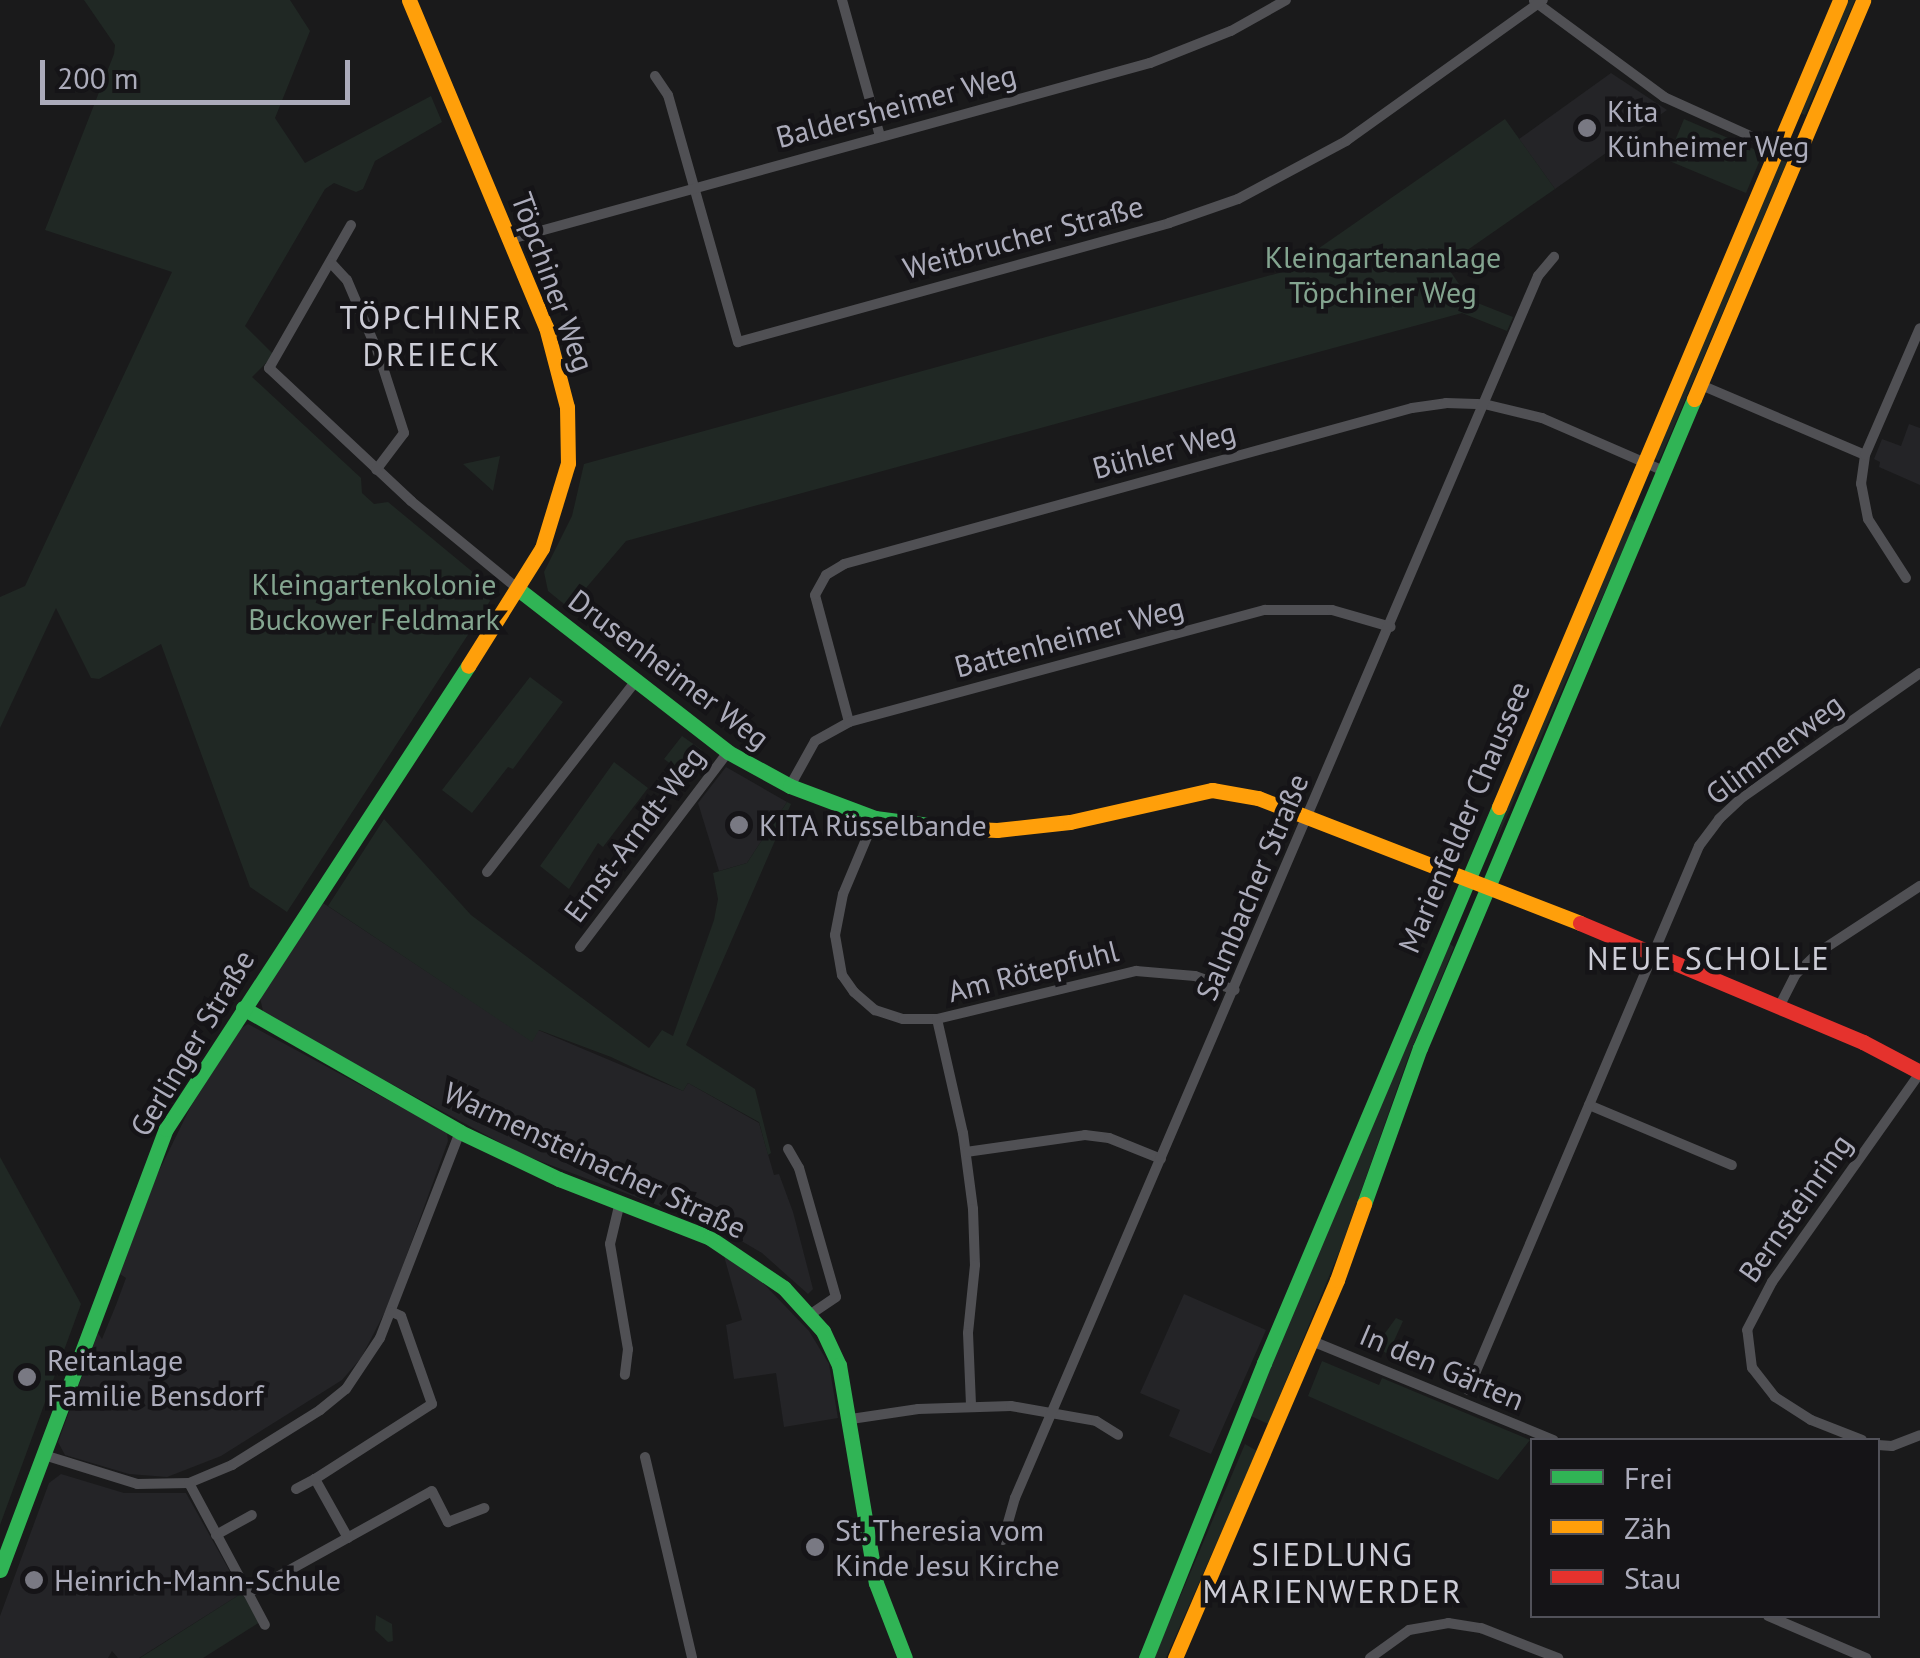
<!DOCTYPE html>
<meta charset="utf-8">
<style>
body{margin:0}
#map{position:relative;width:1920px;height:1658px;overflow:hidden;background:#1a1a1b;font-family:"PT Sans",sans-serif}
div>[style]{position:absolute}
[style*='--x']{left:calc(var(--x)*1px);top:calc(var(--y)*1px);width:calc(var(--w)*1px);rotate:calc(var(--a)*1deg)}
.built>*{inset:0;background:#242427}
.green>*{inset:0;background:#202824}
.street>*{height:10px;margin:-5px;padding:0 5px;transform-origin:5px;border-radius:5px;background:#505054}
.fast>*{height:15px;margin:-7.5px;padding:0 7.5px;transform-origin:7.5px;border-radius:7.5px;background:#30b455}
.slow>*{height:15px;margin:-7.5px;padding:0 7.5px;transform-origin:7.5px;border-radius:7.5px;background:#ff9f0a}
.jam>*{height:15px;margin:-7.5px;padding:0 7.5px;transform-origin:7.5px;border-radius:7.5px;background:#e5322d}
.dots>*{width:28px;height:28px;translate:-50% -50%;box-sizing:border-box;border:5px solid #151417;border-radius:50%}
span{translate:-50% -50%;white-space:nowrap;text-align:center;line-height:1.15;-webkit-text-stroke:9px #151417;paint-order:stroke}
.street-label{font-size:30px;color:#acacbb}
.poi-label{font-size:30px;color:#acacbb}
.left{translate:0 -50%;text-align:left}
.park-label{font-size:30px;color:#84a590}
.neighbourhood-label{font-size:32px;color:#cdcdd7;letter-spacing:2.5px}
.legend{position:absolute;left:1530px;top:1438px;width:350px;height:180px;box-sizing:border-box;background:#151417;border:2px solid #515159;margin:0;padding:12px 18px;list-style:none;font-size:30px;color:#acacbb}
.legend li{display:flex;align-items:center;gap:20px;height:50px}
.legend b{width:50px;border:2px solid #515159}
.scale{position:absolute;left:40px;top:60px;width:310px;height:45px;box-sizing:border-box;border:5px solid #acacbb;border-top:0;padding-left:12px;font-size:30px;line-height:35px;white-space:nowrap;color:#acacbb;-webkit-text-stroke:8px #151417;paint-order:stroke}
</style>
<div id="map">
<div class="built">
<div style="clip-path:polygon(1611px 73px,1667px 110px,1555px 189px,1519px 139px)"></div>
<div style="clip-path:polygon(1909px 424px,1920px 428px,1920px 485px,1879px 467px,1880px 462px,1874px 459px,1882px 439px,1901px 446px)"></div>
<div style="clip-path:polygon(726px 767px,787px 802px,747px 863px,719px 871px,698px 803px)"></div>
<div style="clip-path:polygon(323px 903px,532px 1041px,538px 1030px,683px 1091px,688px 1083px,759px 1123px,774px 1175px,779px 1174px,793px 1212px,813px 1289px,808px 1294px,762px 1253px,721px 1229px,521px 1154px,264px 1015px,260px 998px)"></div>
<div style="clip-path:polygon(248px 1024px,447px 1132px,448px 1141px,389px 1304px,361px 1358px,342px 1380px,221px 1456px,167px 1477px,129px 1474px,65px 1455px,58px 1442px,98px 1333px,102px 1339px,116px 1305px,126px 1278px,120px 1274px,155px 1179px,191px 1106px,240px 1029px)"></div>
<div style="clip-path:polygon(724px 1256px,764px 1284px,809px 1331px,829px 1364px,838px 1418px,784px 1427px,776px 1373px,734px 1379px,726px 1325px,742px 1320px)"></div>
<div style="clip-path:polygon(1184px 1294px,1266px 1330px,1211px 1454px,1169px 1436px,1180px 1410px,1140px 1393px)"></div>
<div style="clip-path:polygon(61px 1474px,124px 1493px,186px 1493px,242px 1593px,139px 1658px,118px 1658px,112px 1651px,108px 1658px,0 1658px,0 1616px,49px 1483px)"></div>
</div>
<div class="green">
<div style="clip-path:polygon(84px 0,290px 0,310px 31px,275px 118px,305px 163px,431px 96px,442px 122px,375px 161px,363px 189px,356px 192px,334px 183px,325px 189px,245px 326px,274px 355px,252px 377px,361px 478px,362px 493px,374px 504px,388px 502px,486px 583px,490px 601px,287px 912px,250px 887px,161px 644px,99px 679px,91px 678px,56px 608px,0 728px,0 597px,25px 586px,172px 272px,45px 230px,114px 54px,115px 45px)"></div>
<div style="clip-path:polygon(1845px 0,1855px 0,1805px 115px,1800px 113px)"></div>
<div style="clip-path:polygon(1505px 119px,1555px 189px,1446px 265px,1470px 300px,1513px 317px,1507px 331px,1462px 313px,626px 541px,569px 608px,548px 591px,544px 572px,572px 516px,584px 464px,1286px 271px)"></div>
<div style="clip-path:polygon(1684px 119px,1756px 150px,1760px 160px,1746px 193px,1667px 160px)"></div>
<div style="clip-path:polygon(1780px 159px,1787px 162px,1659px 461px,1652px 457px)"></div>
<div style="clip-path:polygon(500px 456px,493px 491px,463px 464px)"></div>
<div style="clip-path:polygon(1628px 516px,1635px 522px,1495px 844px,1513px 784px)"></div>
<div style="clip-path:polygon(530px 677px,563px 702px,513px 769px,508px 767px,472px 813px,442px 790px)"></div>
<div style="clip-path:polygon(682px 736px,702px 750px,683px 773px,664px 759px)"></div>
<div style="clip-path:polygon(614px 762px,648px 788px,603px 847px,598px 843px,569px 889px,540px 866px)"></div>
<div style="clip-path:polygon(787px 802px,791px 804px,686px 1045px,755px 1089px,771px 1153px,768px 1155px,759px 1122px,688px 1083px,683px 1091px,611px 1057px,539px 1030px,532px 1042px,328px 906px,384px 819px,471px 915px,649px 1048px,662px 1030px,673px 1036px,714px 920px,718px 899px,713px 873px,747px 863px)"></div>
<div style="clip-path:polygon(1449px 943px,1454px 947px,1408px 1058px,1342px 1245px,1268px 1424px,1251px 1416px,1264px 1379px)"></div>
<div style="clip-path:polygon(0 1157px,81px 1304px,0 1525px)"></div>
<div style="clip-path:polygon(1396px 1318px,1403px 1321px,1388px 1354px,1375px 1347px)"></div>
<div style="clip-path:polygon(1322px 1361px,1379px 1385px,1382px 1378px,1530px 1440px,1498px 1480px,1308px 1396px)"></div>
<div style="clip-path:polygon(1245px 1444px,1257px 1451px,1166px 1658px,1154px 1658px)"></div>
<div style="clip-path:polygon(242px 1593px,260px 1622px,203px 1658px,140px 1658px)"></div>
<div style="clip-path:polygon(376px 1615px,392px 1624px,393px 1641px,388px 1642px,375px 1630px)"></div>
</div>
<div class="street">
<div style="--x:842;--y:0;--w:141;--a:74.4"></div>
<div style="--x:1534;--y:1;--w:162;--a:36.4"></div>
<div style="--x:1664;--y:97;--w:146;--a:24.3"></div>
<div style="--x:655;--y:76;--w:23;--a:56"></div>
<div style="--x:668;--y:95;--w:257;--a:74.2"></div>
<div style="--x:738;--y:342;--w:447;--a:-15.4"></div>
<div style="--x:1169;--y:223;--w:73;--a:-19.2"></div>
<div style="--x:1238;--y:199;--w:123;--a:-28.2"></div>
<div style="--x:1346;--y:141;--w:242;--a:-35.6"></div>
<div style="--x:351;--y:225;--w:165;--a:119.8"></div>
<div style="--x:269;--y:368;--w:195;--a:43.1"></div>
<div style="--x:411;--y:501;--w:139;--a:39.4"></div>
<div style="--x:511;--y:239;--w:663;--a:-15.4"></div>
<div style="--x:1150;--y:63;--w:87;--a:-21.6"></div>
<div style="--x:1231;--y:31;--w:63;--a:-29.4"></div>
<div style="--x:331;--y:263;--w:23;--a:47"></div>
<div style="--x:347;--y:280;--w:82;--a:66.9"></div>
<div style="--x:379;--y:355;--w:82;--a:72.2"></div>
<div style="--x:404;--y:433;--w:46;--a:127.1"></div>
<div style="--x:1701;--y:385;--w:178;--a:23.1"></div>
<div style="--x:1906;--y:578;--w:70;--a:-122.8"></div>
<div style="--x:1868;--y:519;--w:36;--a:-101"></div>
<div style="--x:1861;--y:484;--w:29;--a:-82"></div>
<div style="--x:1865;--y:455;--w:138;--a:-66.6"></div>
<div style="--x:849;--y:722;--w:131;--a:-105"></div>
<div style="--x:815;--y:595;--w:23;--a:-61"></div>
<div style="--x:826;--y:575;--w:21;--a:-31"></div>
<div style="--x:844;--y:564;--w:589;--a:-15.36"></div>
<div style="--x:1412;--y:408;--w:34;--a:-8"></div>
<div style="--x:1446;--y:403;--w:38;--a:2"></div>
<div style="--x:1484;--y:404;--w:60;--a:13.6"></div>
<div style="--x:1542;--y:418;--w:133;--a:23.5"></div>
<div style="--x:790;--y:786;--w:51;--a:-60.9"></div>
<div style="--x:815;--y:741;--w:39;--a:-29"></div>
<div style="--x:849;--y:722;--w:431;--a:-15.1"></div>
<div style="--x:1265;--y:610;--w:67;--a:0"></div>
<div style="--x:1332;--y:610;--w:61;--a:16.1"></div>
<div style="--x:875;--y:818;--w:82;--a:112.8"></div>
<div style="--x:843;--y:894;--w:42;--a:101"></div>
<div style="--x:835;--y:935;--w:41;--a:80.1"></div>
<div style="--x:842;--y:975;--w:21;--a:55"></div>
<div style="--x:854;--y:992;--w:28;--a:41"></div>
<div style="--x:875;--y:1010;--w:29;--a:18"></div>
<div style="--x:903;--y:1019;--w:34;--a:0"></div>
<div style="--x:937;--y:1019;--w:205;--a:-13.6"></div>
<div style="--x:1136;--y:971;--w:59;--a:4.8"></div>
<div style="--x:1195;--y:976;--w:42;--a:19.3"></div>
<div style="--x:487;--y:872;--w:241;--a:-52.1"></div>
<div style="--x:580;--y:947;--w:245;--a:-52.8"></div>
<div style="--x:1779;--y:1007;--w:37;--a:-63"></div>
<div style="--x:1796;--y:974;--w:32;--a:-44"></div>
<div style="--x:1819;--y:952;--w:121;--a:-33.2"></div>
<div style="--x:937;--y:1019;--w:117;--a:77.2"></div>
<div style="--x:963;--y:1133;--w:77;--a:82.5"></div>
<div style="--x:973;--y:1209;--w:56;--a:88"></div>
<div style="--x:975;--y:1265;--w:68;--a:95.9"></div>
<div style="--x:968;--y:1333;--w:72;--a:87.6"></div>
<div style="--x:1589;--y:1105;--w:155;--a:22.8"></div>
<div style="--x:788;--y:1149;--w:22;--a:60"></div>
<div style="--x:799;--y:1168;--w:134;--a:74"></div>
<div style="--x:836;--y:1297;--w:30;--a:146"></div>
<div style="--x:966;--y:1152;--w:120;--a:-8.1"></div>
<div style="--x:1085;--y:1135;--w:24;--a:7"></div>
<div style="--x:1109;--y:1138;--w:56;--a:22"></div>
<div style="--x:620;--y:1202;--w:43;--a:103.4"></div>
<div style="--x:610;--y:1244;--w:107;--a:80.3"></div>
<div style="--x:628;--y:1349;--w:26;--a:97"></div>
<div style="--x:1312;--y:1341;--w:261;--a:22.3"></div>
<div style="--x:1468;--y:1390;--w:591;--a:-66.99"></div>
<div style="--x:1699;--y:846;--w:34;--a:-53"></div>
<div style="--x:1719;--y:819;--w:33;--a:-43"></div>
<div style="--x:1743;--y:797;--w:216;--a:-35"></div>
<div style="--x:851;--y:1419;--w:68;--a:-8.5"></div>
<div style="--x:918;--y:1409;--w:93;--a:-1.8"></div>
<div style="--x:1011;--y:1406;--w:86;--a:10"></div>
<div style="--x:1096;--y:1421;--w:26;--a:32"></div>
<div style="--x:1862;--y:1440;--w:55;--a:-158.6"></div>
<div style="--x:1811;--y:1420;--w:43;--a:-147.4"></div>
<div style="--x:1775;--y:1397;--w:37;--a:-128"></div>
<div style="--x:1752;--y:1368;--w:38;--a:-97"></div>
<div style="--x:1747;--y:1330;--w:54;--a:-62.5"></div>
<div style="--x:1772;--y:1282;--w:256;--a:-54.7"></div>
<div style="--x:1878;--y:1445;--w:14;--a:4"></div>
<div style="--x:1892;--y:1446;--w:30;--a:-21"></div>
<div style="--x:44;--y:1455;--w:97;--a:17.3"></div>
<div style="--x:137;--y:1484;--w:52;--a:-1.1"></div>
<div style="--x:189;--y:1483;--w:47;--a:-22.7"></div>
<div style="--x:232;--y:1465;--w:104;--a:-32"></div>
<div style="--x:320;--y:1410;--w:33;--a:-39"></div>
<div style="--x:346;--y:1389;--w:61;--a:-56.3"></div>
<div style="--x:380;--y:1338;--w:221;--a:-68.8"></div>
<div style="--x:645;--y:1457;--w:206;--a:76.8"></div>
<div style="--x:189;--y:1483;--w:125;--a:61.8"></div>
<div style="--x:248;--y:1593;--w:210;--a:-29"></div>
<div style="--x:432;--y:1491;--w:35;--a:63"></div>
<div style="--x:448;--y:1522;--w:39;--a:-21"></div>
<div style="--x:296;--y:1489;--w:21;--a:-28"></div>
<div style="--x:216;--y:1535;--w:41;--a:-29.1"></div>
<div style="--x:348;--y:1538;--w:68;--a:-119.2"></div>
<div style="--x:315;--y:1479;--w:139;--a:-32.7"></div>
<div style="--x:432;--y:1404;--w:93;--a:-109.4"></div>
<div style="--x:401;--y:1316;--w:10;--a:-156"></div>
<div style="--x:1003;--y:1540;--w:44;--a:-74.1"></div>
<div style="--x:1015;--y:1498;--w:1329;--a:-66.83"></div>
<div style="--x:1538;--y:276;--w:25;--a:-50"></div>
<div style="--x:248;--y:1593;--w:36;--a:62"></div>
<div style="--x:1768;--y:1616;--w:107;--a:23.2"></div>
<div style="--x:1370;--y:1658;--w:48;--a:-35.7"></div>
<div style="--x:1409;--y:1630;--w:40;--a:-10"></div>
<div style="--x:1448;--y:1623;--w:33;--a:9"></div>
<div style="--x:1481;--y:1628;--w:83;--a:21.3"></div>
</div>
<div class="fast">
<div style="--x:518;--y:589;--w:266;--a:37.8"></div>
<div style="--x:728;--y:752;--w:71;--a:28.7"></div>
<div style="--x:790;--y:786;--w:91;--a:20.6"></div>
<div style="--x:875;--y:818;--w:77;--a:7.5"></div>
<div style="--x:243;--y:1008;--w:250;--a:29.7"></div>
<div style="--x:460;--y:1132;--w:110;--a:25.4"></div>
<div style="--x:559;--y:1179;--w:162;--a:21.3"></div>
<div style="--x:710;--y:1238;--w:89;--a:34"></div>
<div style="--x:784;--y:1288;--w:58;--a:47.8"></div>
<div style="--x:823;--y:1331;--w:38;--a:65"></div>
<div style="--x:839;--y:1365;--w:221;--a:80.4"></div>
<div style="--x:876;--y:1583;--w:80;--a:68.9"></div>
<div style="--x:1364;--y:1204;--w:166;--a:-70.3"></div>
<div style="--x:1420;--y:1048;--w:704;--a:-67.11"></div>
<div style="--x:0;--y:1570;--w:471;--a:-69.4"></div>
<div style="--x:166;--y:1129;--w:553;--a:-56.88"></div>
<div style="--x:1146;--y:1658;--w:318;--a:-68.2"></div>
<div style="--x:1264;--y:1363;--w:604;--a:-67.09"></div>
</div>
<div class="slow">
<div style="--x:409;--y:0;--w:355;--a:67.3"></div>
<div style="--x:546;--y:327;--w:83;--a:75.3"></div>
<div style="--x:567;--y:407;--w:56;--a:89"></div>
<div style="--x:568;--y:463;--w:89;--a:107"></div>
<div style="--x:542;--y:548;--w:139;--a:122.1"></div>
<div style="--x:1694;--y:399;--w:433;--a:-67"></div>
<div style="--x:1499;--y:807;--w:876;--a:-67.09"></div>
<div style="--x:951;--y:828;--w:46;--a:2.5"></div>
<div style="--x:997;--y:830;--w:73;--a:-6.3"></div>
<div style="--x:1070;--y:822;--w:146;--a:-12.7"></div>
<div style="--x:1212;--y:790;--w:47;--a:9.9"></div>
<div style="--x:1258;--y:798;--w:345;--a:21.2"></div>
<div style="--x:1175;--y:1658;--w:411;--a:-66.8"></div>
<div style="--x:1337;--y:1280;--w:81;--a:-70.4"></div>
</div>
<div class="jam">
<div style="--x:1580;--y:923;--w:307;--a:22.8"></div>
<div style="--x:1863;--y:1042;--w:64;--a:27.8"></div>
</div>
<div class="dots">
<div style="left:1587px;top:128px;background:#797983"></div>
<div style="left:739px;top:825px;background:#797983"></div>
<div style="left:27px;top:1377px;background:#797983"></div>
<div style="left:815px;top:1547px;background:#797983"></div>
<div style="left:34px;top:1580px;background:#797983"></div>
</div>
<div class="street-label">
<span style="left:896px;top:106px;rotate:-15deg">Baldersheimer Weg</span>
<span style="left:1023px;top:237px;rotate:-15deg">Weitbrucher Straße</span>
<span style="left:553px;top:282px;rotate:70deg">Töpchiner Weg</span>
<span style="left:1164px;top:450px;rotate:-15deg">Bühler Weg</span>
<span style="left:1069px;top:637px;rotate:-15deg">Battenheimer Weg</span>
<span style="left:669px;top:669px;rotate:37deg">Drusenheimer Weg</span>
<span style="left:1774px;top:749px;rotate:-37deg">Glimmerweg</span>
<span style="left:1464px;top:817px;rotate:-67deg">Marienfelder Chaussee</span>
<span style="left:634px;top:834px;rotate:-53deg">Ernst-Arndt-Weg</span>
<span style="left:1252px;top:887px;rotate:-67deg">Salmbacher Straße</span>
<span style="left:1033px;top:971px;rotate:-14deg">Am Rötepfuhl</span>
<span style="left:192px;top:1043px;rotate:-59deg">Gerlinger Straße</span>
<span style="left:595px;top:1160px;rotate:25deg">Warmensteinacher Straße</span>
<span style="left:1795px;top:1208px;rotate:-55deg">Bernsteinring</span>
<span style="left:1442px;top:1367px;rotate:23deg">In den Gärten</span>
</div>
<div class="poi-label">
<span class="left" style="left:1607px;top:128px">Kita<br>Künheimer Weg</span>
<span class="left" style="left:759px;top:825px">KITA Rüsselbande</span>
<span class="left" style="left:47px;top:1377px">Reitanlage<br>Familie Bensdorf</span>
<span class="left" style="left:835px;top:1547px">St. Theresia vom<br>Kinde Jesu Kirche</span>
<span class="left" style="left:54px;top:1580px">Heinrich-Mann-Schule</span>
</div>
<div class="park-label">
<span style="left:1383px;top:274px">Kleingartenanlage<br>Töpchiner Weg</span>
<span style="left:374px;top:601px">Kleingartenkolonie<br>Buckower Feldmark</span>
</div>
<div class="neighbourhood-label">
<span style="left:432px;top:336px">TÖPCHINER<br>DREIECK</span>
<span style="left:1709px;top:958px">NEUE SCHOLLE</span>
<span style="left:1333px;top:1573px">SIEDLUNG<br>MARIENWERDER</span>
</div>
<ul class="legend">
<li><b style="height:12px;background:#30b455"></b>Frei</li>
<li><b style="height:12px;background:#ff9f0a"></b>Zäh</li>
<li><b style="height:12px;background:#e5322d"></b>Stau</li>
</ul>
<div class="scale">200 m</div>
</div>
